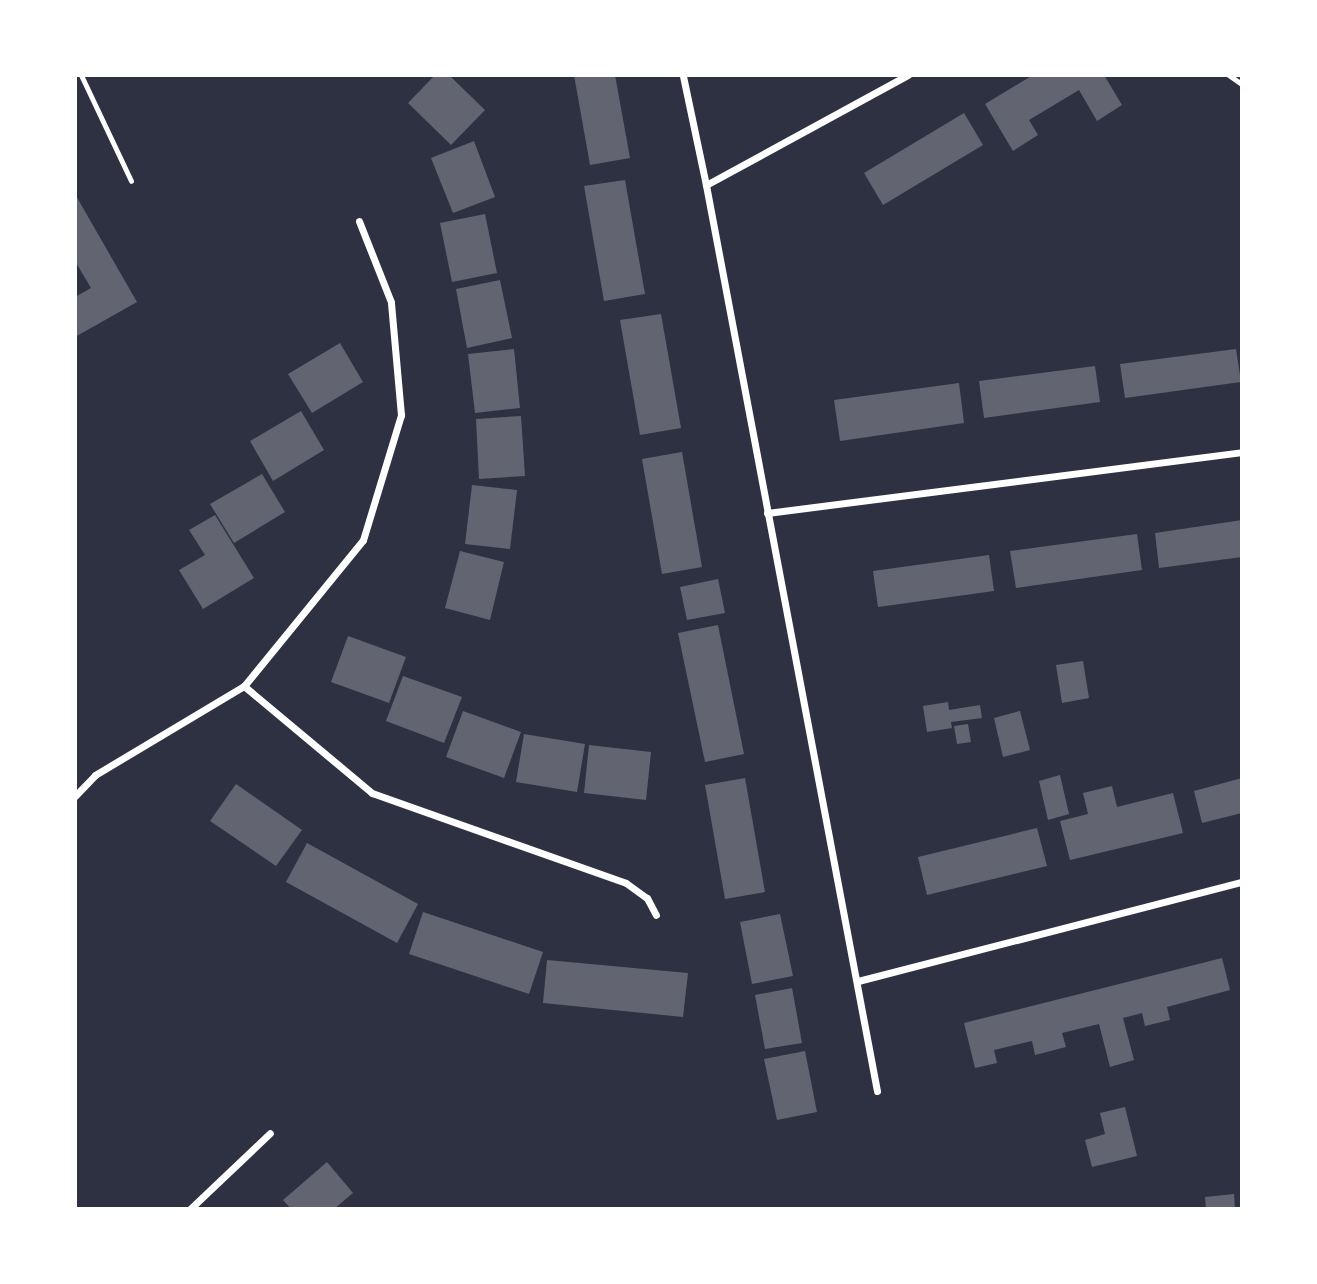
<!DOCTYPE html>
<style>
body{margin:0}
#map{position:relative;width:1317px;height:1284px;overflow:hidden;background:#2d3142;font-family:Helvetica,sans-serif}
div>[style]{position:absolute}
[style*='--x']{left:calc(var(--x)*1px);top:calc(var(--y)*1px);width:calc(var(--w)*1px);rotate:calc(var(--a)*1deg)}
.building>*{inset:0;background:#626471}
.path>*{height:4.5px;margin:-2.25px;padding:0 2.25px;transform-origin:2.25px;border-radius:2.25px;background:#fff}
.service>*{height:5px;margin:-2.5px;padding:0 2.5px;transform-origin:2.5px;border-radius:2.5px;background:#fff}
.minor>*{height:7px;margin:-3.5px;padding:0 3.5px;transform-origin:3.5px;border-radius:3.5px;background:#fff}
span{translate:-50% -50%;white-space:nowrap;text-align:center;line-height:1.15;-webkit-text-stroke:7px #fff;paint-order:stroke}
.frame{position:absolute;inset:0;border:77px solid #fff;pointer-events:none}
</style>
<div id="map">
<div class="building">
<div style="clip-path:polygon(435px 75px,449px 75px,485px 110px,451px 145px,408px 103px)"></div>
<div style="clip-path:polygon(574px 75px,615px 75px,630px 158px,590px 165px)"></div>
<div style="clip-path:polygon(1033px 75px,1104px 75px,1122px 105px,1097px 121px,1079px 90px,1029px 120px,1038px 135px,1013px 151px,985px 104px)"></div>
<div style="clip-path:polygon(964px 113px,983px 145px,883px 205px,864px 173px)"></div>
<div style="clip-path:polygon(474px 141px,495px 197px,453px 213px,431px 158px)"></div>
<div style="clip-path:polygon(625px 180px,645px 294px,604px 301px,584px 186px)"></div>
<div style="clip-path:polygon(75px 194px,137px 302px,75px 337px,75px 297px,91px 288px,75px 261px)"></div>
<div style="clip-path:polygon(485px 214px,497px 273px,452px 282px,440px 223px)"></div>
<div style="clip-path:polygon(500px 280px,512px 338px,467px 348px,456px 289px)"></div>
<div style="clip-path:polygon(661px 314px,681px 428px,640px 435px,620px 320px)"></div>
<div style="clip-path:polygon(340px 343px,363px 382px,312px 413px,288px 374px)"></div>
<div style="clip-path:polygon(514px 349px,520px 408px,475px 413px,468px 354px)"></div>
<div style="clip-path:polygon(1236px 349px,1241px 382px,1125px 398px,1120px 364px)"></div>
<div style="clip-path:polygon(1095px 366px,1100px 402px,984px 418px,979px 381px)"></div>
<div style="clip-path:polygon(959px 383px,964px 423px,840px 441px,834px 400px)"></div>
<div style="clip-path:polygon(301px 411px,324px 450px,273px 481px,250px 441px)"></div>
<div style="clip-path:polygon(521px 416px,525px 476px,479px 479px,476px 419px)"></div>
<div style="clip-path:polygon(682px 452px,702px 567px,662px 574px,642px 459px)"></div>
<div style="clip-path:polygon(262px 474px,285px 512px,234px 543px,210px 504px)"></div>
<div style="clip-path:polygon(472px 485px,517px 490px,510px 549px,465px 544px)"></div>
<div style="clip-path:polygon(215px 515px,254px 578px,203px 609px,179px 570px,205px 555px,189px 530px)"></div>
<div style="clip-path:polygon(1242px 520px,1242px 557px,1159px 568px,1155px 533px)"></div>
<div style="clip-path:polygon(1137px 534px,1142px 570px,1016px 588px,1010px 551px)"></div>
<div style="clip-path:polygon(460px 551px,504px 562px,490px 620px,445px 608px)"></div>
<div style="clip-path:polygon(989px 555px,994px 591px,878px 607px,873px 571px)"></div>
<div style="clip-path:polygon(718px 579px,725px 613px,687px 620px,680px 587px)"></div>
<div style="clip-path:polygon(718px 625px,744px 754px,705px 762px,678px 633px)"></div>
<div style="clip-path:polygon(348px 636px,406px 657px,389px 703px,331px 682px)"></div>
<div style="clip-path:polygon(1083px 661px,1089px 698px,1062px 703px,1056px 665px)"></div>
<div style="clip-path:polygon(403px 676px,462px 697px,444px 743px,386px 721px)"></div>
<div style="clip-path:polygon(948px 702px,949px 710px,980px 705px,982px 718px,951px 722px,952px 728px,927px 732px,923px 706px)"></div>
<div style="clip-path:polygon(463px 711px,521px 732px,504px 778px,446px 757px)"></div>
<div style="clip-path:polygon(1020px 711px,1030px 750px,1003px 757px,994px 718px)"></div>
<div style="clip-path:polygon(968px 724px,971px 742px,957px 744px,954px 726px)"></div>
<div style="clip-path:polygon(524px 734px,585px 744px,577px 792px,516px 782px)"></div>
<div style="clip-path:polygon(589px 745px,651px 752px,646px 800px,584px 793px)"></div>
<div style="clip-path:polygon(1060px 775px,1069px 814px,1048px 820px,1039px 781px)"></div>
<div style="clip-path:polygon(745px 778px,765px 892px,725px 899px,705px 785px)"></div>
<div style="clip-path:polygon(1242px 778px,1242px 813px,1202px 823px,1194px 791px)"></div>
<div style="clip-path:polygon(236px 784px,302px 830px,276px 866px,210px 821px)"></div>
<div style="clip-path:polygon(1112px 786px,1117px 807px,1173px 793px,1183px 833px,1070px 860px,1060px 821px,1088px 814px,1083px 793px)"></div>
<div style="clip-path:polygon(1037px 828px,1047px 866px,927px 895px,918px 857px)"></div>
<div style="clip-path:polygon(307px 843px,418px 904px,397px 943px,286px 882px)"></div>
<div style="clip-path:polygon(423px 912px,543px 952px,529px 994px,409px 954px)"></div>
<div style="clip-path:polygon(780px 914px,793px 976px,752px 984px,740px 922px)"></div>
<div style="clip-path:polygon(1222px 958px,1230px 990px,1167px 1007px,1170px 1020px,1145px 1026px,1142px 1013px,1123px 1018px,1134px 1060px,1110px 1067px,1099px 1024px,1062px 1033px,1066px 1047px,1035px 1055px,1032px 1041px,994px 1050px,997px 1063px,975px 1068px,964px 1023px)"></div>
<div style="clip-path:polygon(547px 960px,688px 973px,683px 1017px,543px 1003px)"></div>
<div style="clip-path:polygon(792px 988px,802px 1043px,765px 1049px,755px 995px)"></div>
<div style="clip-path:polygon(805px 1051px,817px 1112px,777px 1120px,764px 1059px)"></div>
<div style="clip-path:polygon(1125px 1107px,1137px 1156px,1092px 1167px,1085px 1140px,1105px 1134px,1100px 1113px)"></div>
<div style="clip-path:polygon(327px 1162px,353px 1193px,334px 1209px,291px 1209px,283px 1200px)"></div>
<div style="clip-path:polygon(1234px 1194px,1235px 1209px,1206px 1209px,1205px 1197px)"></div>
</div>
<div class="path">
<div style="--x:1229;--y:75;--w:16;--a:35"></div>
</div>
<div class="service">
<div style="--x:81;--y:75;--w:117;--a:64.7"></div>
</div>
<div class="minor">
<div style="--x:683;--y:76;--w:111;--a:78.1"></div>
<div style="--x:767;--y:513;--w:479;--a:-7.3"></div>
<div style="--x:244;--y:686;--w:167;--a:39.9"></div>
<div style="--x:372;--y:793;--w:269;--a:19.5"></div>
<div style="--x:626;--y:883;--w:26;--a:36"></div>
<div style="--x:647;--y:898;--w:19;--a:62"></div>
<div style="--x:75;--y:796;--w:29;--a:-46"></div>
<div style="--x:95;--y:775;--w:174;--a:-30.9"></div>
<div style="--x:244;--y:686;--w:188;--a:-50.8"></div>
<div style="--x:363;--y:540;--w:131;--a:-73.1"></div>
<div style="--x:401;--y:415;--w:113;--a:-95.1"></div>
<div style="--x:391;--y:302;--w:87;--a:-111.6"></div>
<div style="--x:858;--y:981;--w:397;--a:-14.5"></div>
<div style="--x:877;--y:1091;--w:922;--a:-100.69"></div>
<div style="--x:706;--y:185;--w:230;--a:-28.6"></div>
<div style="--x:190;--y:1209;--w:110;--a:-43.5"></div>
</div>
<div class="frame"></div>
</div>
